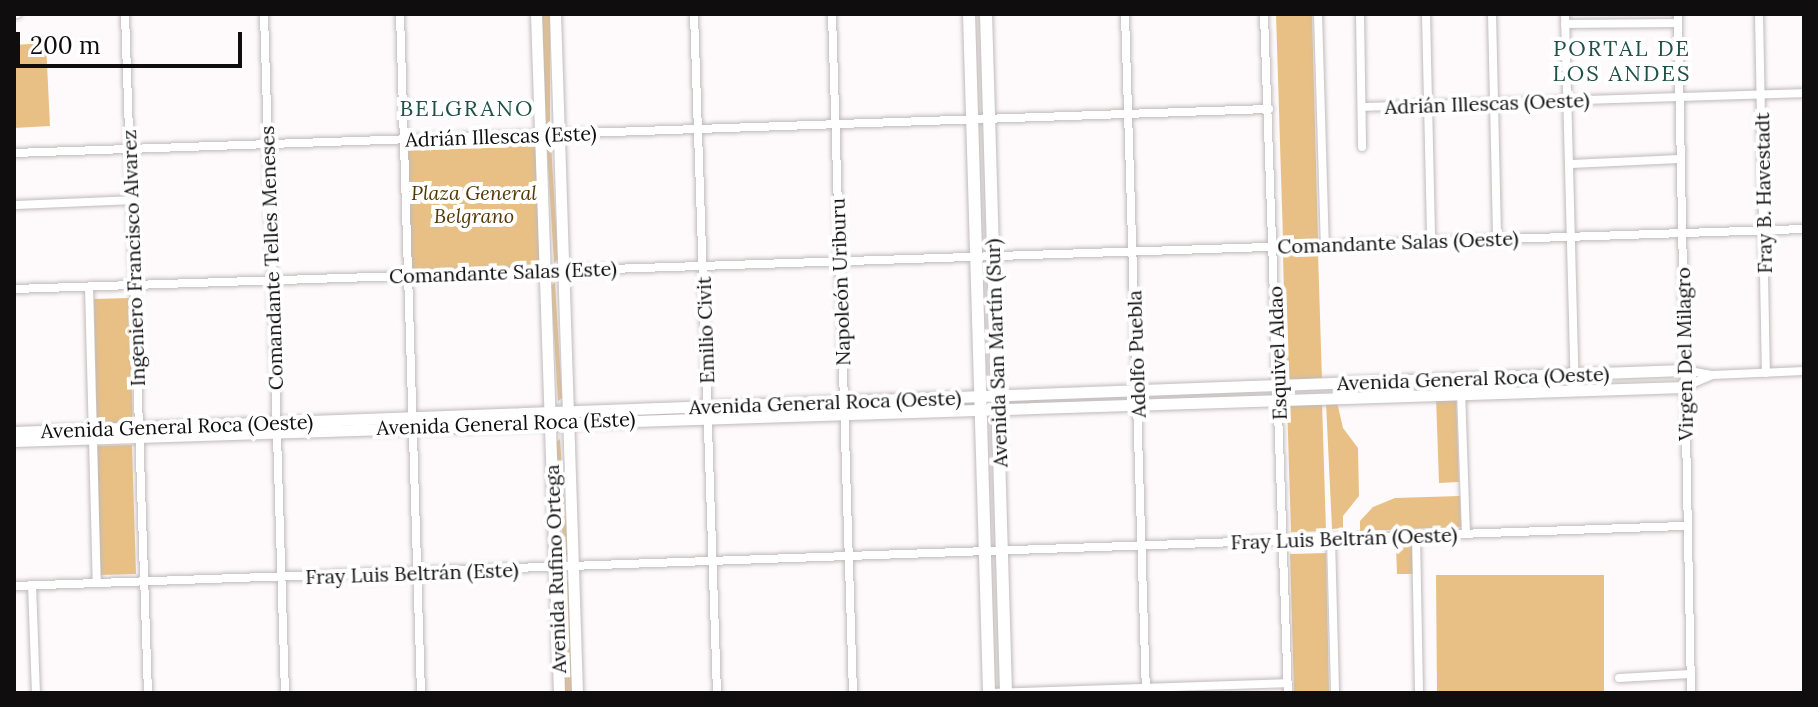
<!DOCTYPE html>
<meta charset="utf-8">
<style>
body{margin:0}
#map{position:relative;width:1818px;height:707px;overflow:hidden;background:#fefafb;font-family:Lora,serif}
div>[style]{position:absolute}
[style*='--x']{left:calc(var(--x)*1px);top:calc(var(--y)*1px);width:calc(var(--w)*1px);rotate:calc(var(--a)*1deg)}
.green>*{inset:0;background:#e8c085}
.roads{filter:drop-shadow(0 0 2px #c1babb) drop-shadow(0 0 2px #c1babb)}
.minor>*{height:8px;margin:-4px;padding:0 4px;transform-origin:4px;border-radius:4px;background:#fff}
.secondary>*{height:11px;margin:-5.5px;padding:0 5.5px;transform-origin:5.5px;border-radius:5.5px;background:#fff}
.trunk>*{height:12px;margin:-6px;padding:0 6px;transform-origin:6px;border-radius:6px;background:#fff}
span{translate:-50% -50%;white-space:nowrap;text-align:center;line-height:1.15;-webkit-text-stroke:8px #fff;paint-order:stroke}
.street-label{font-size:20px;color:#0f0d0d}
.park-label{font-size:20px;color:#543906;font-style:italic}
.neighbourhood-label{font-size:22px;color:#1e5244;letter-spacing:2px}
.frame{position:absolute;inset:0;border:16px solid #0f0d0d;pointer-events:none}
.scale{position:absolute;left:16px;top:32px;width:226px;height:36px;box-sizing:border-box;border:4px solid #0f0d0d;border-top:0;padding-left:10px;font-size:24px;line-height:28px;white-space:nowrap;color:#0f0d0d;-webkit-text-stroke:6px #fff;paint-order:stroke}
</style>
<div id="map">
<div class="green">
<div style="clip-path:polygon(542px 14px,550px 14px,550px 128px,546px 124px)"></div>
<div style="clip-path:polygon(1276px 14px,1312px 14px,1318px 239px,1283px 240px)"></div>
<div style="clip-path:polygon(46px 43px,50px 126px,14px 128px,14px 45px)"></div>
<div style="clip-path:polygon(540px 135px,544px 270px,408px 275px,404px 140px)"></div>
<div style="clip-path:polygon(551px 144px,558px 259px,554px 263px,547px 148px)"></div>
<div style="clip-path:polygon(1318px 253px,1322px 381px,1286px 382px,1283px 254px)"></div>
<div style="clip-path:polygon(555px 282px,562px 398px,558px 401px,551px 286px)"></div>
<div style="clip-path:polygon(129px 298px,133px 428px,97px 429px,94px 299px)"></div>
<div style="clip-path:polygon(1456px 396px,1459px 482px,1439px 483px,1436px 397px)"></div>
<div style="clip-path:polygon(1322px 401px,1326px 531px,1291px 532px,1287px 402px)"></div>
<div style="clip-path:polygon(1337px 402px,1343px 428px,1358px 448px,1359px 496px,1343px 516px,1343px 528px,1332px 529px,1326px 403px)"></div>
<div style="clip-path:polygon(560px 439px,568px 554px,564px 558px,556px 442px)"></div>
<div style="clip-path:polygon(132px 445px,136px 574px,100px 575px,96px 446px)"></div>
<div style="clip-path:polygon(1460px 496px,1461px 527px,1360px 531px,1360px 521px,1373px 507px,1395px 498px)"></div>
<div style="clip-path:polygon(1396px 546px,1413px 546px,1414px 574px,1397px 574px)"></div>
<div style="clip-path:polygon(1326px 553px,1329px 693px,1294px 693px,1290px 554px)"></div>
<div style="clip-path:polygon(1436px 575px,1604px 575px,1604px 693px,1437px 693px)"></div>
<div style="clip-path:polygon(565px 578px,569px 582px,572px 693px,565px 693px)"></div>
</div>
<div class="roads">
<div class="minor">
<div style="--x:14;--y:14;--w:3;--a:0"></div>
<div style="--x:125;--y:14;--w:679;--a:88.06"></div>
<div style="--x:264;--y:14;--w:679;--a:88.23"></div>
<div style="--x:400;--y:14;--w:679;--a:88.23"></div>
<div style="--x:694;--y:14;--w:679;--a:88.06"></div>
<div style="--x:832;--y:14;--w:679;--a:88.23"></div>
<div style="--x:1125;--y:14;--w:679;--a:88.23"></div>
<div style="--x:1264;--y:14;--w:679;--a:87.98"></div>
<div style="--x:1318;--y:14;--w:230;--a:88.3"></div>
<div style="--x:1360;--y:14;--w:133;--a:89.1"></div>
<div style="--x:1426;--y:14;--w:227;--a:88.7"></div>
<div style="--x:1492;--y:14;--w:224;--a:88.7"></div>
<div style="--x:1565;--y:14;--w:375;--a:88.5"></div>
<div style="--x:1678;--y:14;--w:679;--a:88.9"></div>
<div style="--x:1759;--y:14;--w:359;--a:88.9"></div>
<div style="--x:1565;--y:24;--w:113;--a:-0.5"></div>
<div style="--x:1362;--y:107;--w:442;--a:-1.8"></div>
<div style="--x:14;--y:153;--w:1256;--a:-2.01"></div>
<div style="--x:1570;--y:164;--w:111;--a:-2.6"></div>
<div style="--x:14;--y:205;--w:117;--a:-2.4"></div>
<div style="--x:89;--y:287;--w:296;--a:88.5"></div>
<div style="--x:14;--y:289;--w:1791;--a:-1.92"></div>
<div style="--x:1684;--y:370;--w:28;--a:10"></div>
<div style="--x:1712;--y:375;--w:92;--a:-2.5"></div>
<div style="--x:1684;--y:387;--w:30;--a:-23"></div>
<div style="--x:1461;--y:391;--w:142;--a:88"></div>
<div style="--x:1416;--y:535;--w:158;--a:88.9"></div>
<div style="--x:1331;--y:538;--w:155;--a:88.5"></div>
<div style="--x:32;--y:585;--w:108;--a:87.9"></div>
<div style="--x:14;--y:586;--w:1673;--a:-2.06"></div>
<div style="--x:1619;--y:678;--w:71;--a:-3.2"></div>
<div style="--x:988;--y:693;--w:300;--a:-1.9"></div>
</div>
<div class="secondary">
<div style="--x:536;--y:14;--w:679;--a:88.06"></div>
<div style="--x:555;--y:14;--w:679;--a:88.14"></div>
<div style="--x:14;--y:432;--w:1671;--a:-2.13"></div>
<div style="--x:14;--y:441;--w:1671;--a:-1.85"></div>
</div>
<div class="trunk">
<div style="--x:969;--y:14;--w:679;--a:88.31"></div>
<div style="--x:986;--y:14;--w:679;--a:88.31"></div>
</div>
</div>
<div class="street-label">
<span style="left:1487px;top:103px;rotate:-2deg">Adrián Illescas (Oeste)</span>
<span style="left:501px;top:136px;rotate:-2deg">Adrián Illescas (Este)</span>
<span style="left:1763px;top:193px;rotate:-91deg">Fray B. Havestadt</span>
<span style="left:1398px;top:242px;rotate:-2deg">Comandante Salas (Oeste)</span>
<span style="left:133px;top:258px;rotate:-92deg">Ingeniero Francisco Alvarez</span>
<span style="left:271px;top:258px;rotate:-92deg">Comandante Telles Meneses</span>
<span style="left:503px;top:272px;rotate:-2deg">Comandante Salas (Este)</span>
<span style="left:840px;top:282px;rotate:-92deg">Napoleón Uriburu</span>
<span style="left:705px;top:330px;rotate:-92deg">Emilio Civit</span>
<span style="left:996px;top:353px;rotate:-92deg">Avenida San Martín (Sur)</span>
<span style="left:1277px;top:353px;rotate:-92deg">Esquivel Aldao</span>
<span style="left:1136px;top:354px;rotate:-92deg">Adolfo Puebla</span>
<span style="left:1684px;top:354px;rotate:-91deg">Virgen Del Milagro</span>
<span style="left:1473px;top:378px;rotate:-2deg">Avenida General Roca (Oeste)</span>
<span style="left:825px;top:402px;rotate:-2deg">Avenida General Roca (Oeste)</span>
<span style="left:506px;top:423px;rotate:-2deg">Avenida General Roca (Este)</span>
<span style="left:177px;top:426px;rotate:-2deg">Avenida General Roca (Oeste)</span>
<span style="left:1344px;top:538px;rotate:-2deg">Fray Luis Beltrán (Oeste)</span>
<span style="left:555px;top:569px;rotate:-92deg">Avenida Rufino Ortega</span>
<span style="left:412px;top:573px;rotate:-2deg">Fray Luis Beltrán (Este)</span>
</div>
<div class="park-label">
<span style="left:474px;top:204px">Plaza General<br>Belgrano</span>
</div>
<div class="neighbourhood-label">
<span style="left:1622px;top:61px">PORTAL DE<br>LOS ANDES</span>
<span style="left:467px;top:109px">BELGRANO</span>
</div>
<div class="frame"></div>
<div class="scale">200 m</div>
</div>
